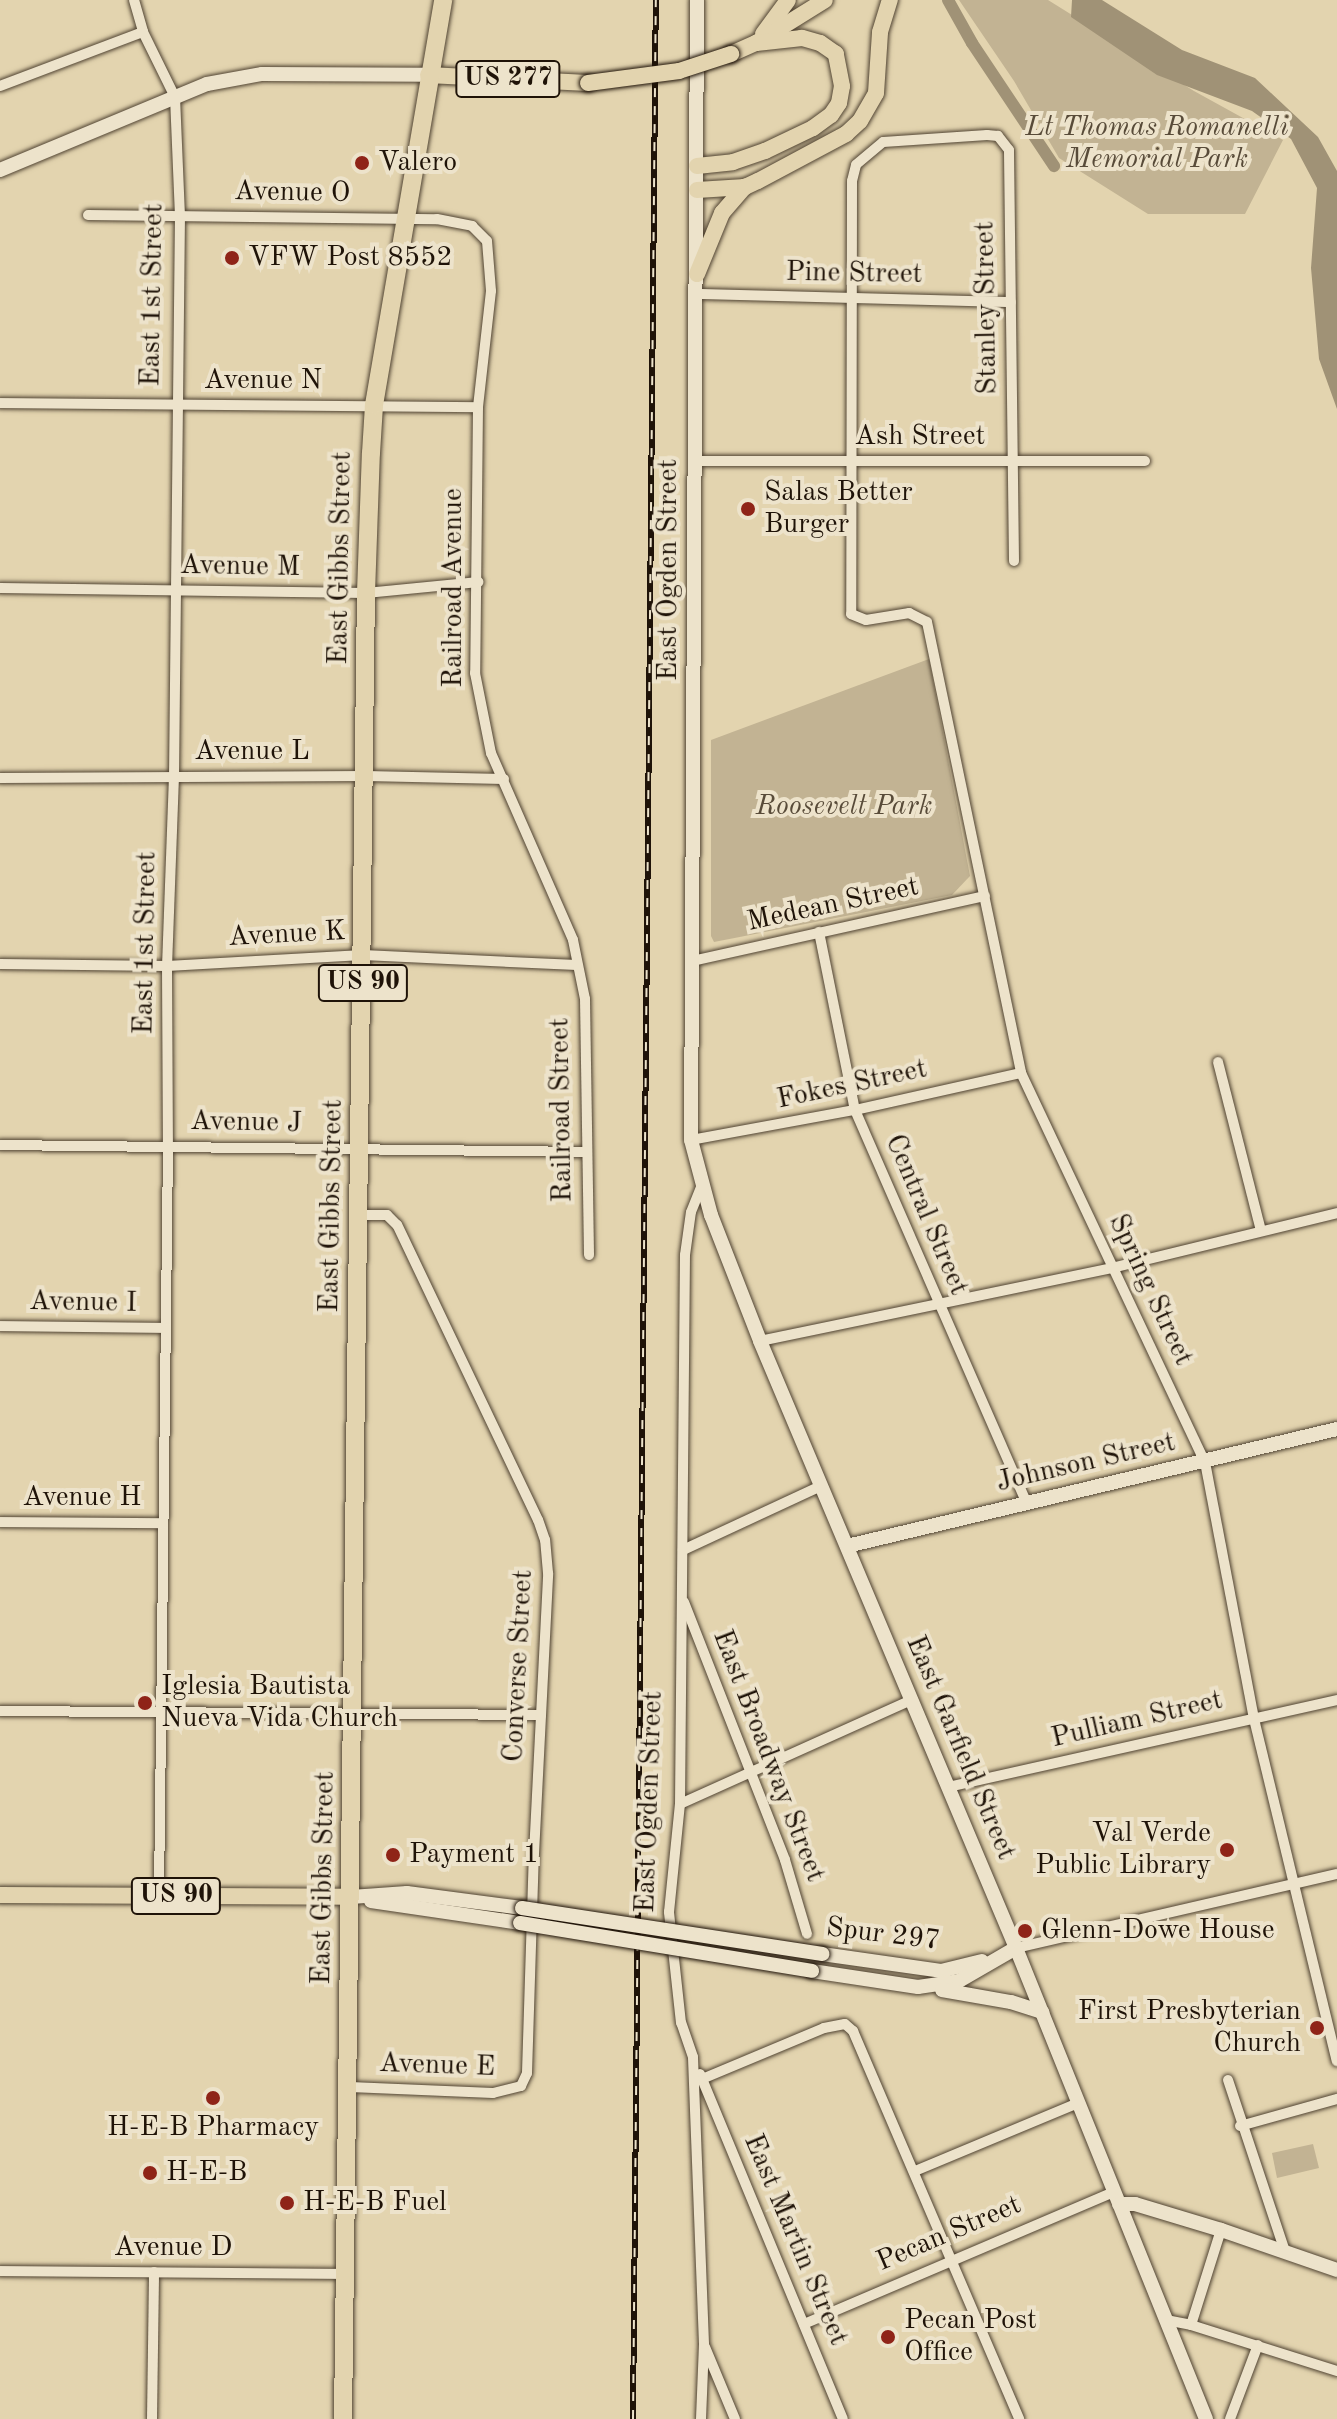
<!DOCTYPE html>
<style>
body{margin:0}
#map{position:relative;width:1337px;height:2419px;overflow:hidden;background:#e3d4af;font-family:"Old Standard TT",serif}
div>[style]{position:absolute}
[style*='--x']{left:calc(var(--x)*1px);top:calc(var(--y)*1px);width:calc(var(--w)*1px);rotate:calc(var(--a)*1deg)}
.green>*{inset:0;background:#c2b393}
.water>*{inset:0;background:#a09276}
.canal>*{height:12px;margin:-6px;padding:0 6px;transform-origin:6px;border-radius:6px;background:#a09276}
.roads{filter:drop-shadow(0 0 2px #504332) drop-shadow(0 0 2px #504332)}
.street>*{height:10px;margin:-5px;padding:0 5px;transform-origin:5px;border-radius:5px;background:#ede3cb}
.secondary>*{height:14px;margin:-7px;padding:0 7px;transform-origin:7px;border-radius:7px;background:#ede3cb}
.primary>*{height:16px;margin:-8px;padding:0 8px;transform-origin:8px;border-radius:8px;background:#e3d4af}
.highway>*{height:18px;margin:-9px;padding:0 9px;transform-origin:9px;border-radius:9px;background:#e3d4af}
.rail>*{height:6px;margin-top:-3px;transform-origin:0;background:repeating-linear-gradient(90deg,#ede3cb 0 9px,#1f1308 0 18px);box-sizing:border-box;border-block:2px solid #1f1308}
.bridges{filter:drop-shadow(0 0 2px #1f1308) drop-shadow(0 0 2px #1f1308)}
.secondary-bridge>*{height:14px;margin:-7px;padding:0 7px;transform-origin:7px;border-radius:7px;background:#ede3cb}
.primary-bridge>*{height:16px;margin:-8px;padding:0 8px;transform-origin:8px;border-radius:8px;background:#e3d4af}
.dots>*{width:22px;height:22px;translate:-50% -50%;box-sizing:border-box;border:4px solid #ede3cb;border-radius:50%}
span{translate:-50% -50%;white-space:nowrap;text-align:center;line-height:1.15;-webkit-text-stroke:8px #ede3cb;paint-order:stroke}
.shield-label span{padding:2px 6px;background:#ede3cb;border:2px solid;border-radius:6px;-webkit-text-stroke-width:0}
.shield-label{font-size:26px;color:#1f1308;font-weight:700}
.park-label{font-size:28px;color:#584b39;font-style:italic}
.poi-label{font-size:28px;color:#1f1308}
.left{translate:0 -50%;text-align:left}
.right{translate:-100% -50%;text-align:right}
.street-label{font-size:28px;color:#1f1308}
</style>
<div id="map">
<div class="green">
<div style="clip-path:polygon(959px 0,1048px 0,1194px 91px,1283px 140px,1245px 214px,1148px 214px,1059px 158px,1014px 81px)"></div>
<div style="clip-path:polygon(929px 659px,970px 876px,952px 895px,714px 942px,711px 936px,711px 740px)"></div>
<div style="clip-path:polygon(1313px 2144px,1319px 2168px,1277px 2178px,1272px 2153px)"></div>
</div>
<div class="water">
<div style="clip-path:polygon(1072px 0,1102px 0,1182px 50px,1255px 78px,1318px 137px,1337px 171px,1337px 409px,1319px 359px,1311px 268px,1317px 188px,1291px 139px,1252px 111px,1157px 75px,1071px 17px)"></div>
</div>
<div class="canal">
<div style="--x:948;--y:0;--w:49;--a:60.8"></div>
<div style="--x:972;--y:43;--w:148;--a:56.3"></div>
</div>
<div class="roads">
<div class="street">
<div style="--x:134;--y:0;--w:33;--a:74"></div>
<div style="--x:143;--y:32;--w:72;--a:63.8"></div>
<div style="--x:175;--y:97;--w:117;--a:87.6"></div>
<div style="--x:180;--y:214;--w:562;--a:90.61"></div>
<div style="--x:174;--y:776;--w:190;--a:92.1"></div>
<div style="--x:167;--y:966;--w:181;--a:89.7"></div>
<div style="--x:168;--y:1147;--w:749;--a:90.69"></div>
<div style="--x:0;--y:86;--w:153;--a:-20.7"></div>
<div style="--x:88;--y:215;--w:349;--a:0.7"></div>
<div style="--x:437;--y:219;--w:36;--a:11"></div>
<div style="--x:472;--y:226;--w:21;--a:45"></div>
<div style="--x:487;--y:241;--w:50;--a:85.4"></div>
<div style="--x:491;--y:291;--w:117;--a:96.4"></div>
<div style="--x:478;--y:407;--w:266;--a:90.6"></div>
<div style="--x:475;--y:673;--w:82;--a:78.7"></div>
<div style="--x:491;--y:753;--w:204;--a:66.3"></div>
<div style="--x:573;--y:940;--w:60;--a:78.5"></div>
<div style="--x:585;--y:999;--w:256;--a:89.1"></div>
<div style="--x:697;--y:294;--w:314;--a:1.5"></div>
<div style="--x:0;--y:403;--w:478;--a:0.5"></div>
<div style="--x:696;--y:461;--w:449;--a:0"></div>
<div style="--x:1014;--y:561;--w:411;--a:-90.7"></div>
<div style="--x:1009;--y:150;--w:18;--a:-128"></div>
<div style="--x:998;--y:136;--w:11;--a:-175"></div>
<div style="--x:987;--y:135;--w:104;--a:176.1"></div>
<div style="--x:883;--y:142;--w:35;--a:140"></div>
<div style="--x:856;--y:165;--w:16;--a:104"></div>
<div style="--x:852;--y:181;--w:433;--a:90.1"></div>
<div style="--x:851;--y:614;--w:16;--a:22"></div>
<div style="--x:866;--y:620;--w:44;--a:-9.2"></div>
<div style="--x:909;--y:613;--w:20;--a:27"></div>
<div style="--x:927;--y:622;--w:461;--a:78.2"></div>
<div style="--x:1021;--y:1073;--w:430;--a:64.7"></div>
<div style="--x:1205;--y:1462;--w:262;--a:79.2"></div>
<div style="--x:1254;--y:1719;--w:352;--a:76.4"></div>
<div style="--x:0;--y:588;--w:366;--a:0.8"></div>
<div style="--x:366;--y:593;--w:113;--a:-5.6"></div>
<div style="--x:0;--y:778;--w:366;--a:-0.3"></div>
<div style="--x:366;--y:776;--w:138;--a:1.2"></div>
<div style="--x:819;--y:932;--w:182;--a:78.6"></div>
<div style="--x:855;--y:1110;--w:429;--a:66.4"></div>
<div style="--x:692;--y:961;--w:300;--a:-12.5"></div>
<div style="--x:0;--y:964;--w:167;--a:0.7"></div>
<div style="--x:167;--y:966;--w:196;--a:-3.2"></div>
<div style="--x:363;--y:955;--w:214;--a:2.7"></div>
<div style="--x:1218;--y:1062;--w:174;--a:75.7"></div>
<div style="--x:691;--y:1140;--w:167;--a:-10.4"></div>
<div style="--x:855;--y:1110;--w:170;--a:-12.6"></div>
<div style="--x:0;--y:1145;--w:587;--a:0.68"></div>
<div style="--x:0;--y:1326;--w:166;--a:0.7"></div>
<div style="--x:760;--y:1341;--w:359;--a:-11.7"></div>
<div style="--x:1112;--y:1268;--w:232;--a:-13.7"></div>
<div style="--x:0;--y:1522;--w:163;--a:0.4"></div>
<div style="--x:683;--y:1550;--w:152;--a:-24.9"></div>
<div style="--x:684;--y:1602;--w:277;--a:68.6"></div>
<div style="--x:785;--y:1860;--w:77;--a:73.4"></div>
<div style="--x:0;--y:1711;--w:541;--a:0.42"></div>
<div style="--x:948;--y:1787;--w:399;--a:-12.6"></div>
<div style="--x:680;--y:1804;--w:253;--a:-24.2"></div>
<div style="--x:1016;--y:1948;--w:329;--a:-13"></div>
<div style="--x:700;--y:2074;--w:373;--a:67.5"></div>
<div style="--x:702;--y:2079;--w:132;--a:-22.7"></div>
<div style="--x:824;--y:2028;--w:21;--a:-11"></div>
<div style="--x:845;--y:2024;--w:11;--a:41"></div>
<div style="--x:853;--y:2031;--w:422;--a:66.8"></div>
<div style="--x:1228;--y:2080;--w:180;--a:71.6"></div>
<div style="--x:350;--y:2087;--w:143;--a:2.4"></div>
<div style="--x:493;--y:2093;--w:29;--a:-14"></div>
<div style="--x:521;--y:2086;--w:14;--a:-65"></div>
<div style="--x:527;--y:2073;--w:219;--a:-88.2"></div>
<div style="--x:534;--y:1854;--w:281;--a:-87.1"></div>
<div style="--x:548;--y:1573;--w:33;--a:-95"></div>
<div style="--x:545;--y:1540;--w:21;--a:-109"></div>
<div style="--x:538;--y:1520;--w:327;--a:-115.5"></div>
<div style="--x:397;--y:1225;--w:14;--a:-135"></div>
<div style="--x:387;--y:1215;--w:27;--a:180"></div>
<div style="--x:1240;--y:2126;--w:101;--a:-15.6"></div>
<div style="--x:915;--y:2171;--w:177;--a:-22.6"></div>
<div style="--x:0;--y:2271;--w:345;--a:0.5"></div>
<div style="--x:1166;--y:2320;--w:25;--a:11"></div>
<div style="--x:1191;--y:2325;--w:153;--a:17.5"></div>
<div style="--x:804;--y:2324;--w:337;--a:-23.1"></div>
<div style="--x:1191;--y:2325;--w:100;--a:-72.5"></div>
<div style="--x:705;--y:2347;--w:78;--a:67.4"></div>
<div style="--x:152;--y:2419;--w:147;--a:-89.2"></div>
<div style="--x:701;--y:2419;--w:75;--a:-87.7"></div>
<div style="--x:704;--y:2344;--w:287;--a:-92.2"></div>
<div style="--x:693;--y:2057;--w:36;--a:-109"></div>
<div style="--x:681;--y:2023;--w:112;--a:-96.2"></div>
<div style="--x:669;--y:1912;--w:109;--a:-84.2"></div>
<div style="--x:680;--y:1804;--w:549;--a:-89.48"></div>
<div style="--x:685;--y:1255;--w:43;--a:-82.1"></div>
<div style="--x:691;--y:1212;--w:27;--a:-68"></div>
<div style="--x:1230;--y:2419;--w:79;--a:-69.3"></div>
</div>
<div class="secondary">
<div style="--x:697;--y:0;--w:1140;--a:90.3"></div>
<div style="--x:691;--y:1140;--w:78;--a:75.1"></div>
<div style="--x:711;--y:1215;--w:135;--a:68.7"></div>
<div style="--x:760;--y:1341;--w:659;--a:67.13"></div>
<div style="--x:1016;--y:1948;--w:508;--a:68.03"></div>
<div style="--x:0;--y:170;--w:224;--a:-22.6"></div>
<div style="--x:207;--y:84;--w:56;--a:-10.3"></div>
<div style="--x:262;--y:74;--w:166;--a:0.3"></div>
<div style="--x:847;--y:1546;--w:504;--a:-13.43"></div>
<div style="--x:351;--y:1897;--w:56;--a:-4.1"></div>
<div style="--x:407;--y:1893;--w:116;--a:7.4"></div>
<div style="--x:371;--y:1901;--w:151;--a:8.4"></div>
<div style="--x:822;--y:1954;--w:120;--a:8.1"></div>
<div style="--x:941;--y:1971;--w:42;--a:-13.7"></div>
<div style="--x:812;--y:1971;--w:107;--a:8.6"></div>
<div style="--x:918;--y:1987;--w:41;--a:-8.3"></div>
<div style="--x:959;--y:1981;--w:66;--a:-30.1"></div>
<div style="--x:942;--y:1990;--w:70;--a:9.9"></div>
<div style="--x:1011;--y:2002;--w:33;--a:18"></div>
<div style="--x:1119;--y:2204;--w:16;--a:0"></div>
<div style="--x:1135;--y:2204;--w:90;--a:16.8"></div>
<div style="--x:1221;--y:2230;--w:123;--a:19"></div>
</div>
<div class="primary">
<div style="--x:763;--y:34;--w:42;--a:-53.7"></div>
<div style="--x:731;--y:54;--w:27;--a:-24"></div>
<div style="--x:756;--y:43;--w:81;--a:-31.9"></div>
<div style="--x:428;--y:75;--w:160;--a:2.9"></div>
<div style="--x:697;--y:166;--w:36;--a:-6"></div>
<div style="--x:733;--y:162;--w:34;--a:-19"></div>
<div style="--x:765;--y:151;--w:53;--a:-25.6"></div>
<div style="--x:813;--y:128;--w:22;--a:-36"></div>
<div style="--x:831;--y:115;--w:14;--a:-56"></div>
<div style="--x:839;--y:103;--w:17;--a:-80"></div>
<div style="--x:842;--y:86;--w:33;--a:-101"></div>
<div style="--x:836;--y:54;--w:19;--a:-145"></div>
<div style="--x:820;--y:43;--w:19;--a:-164"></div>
<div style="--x:802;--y:38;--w:46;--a:173.8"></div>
<div style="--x:697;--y:190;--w:48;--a:-3.6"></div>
<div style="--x:745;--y:187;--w:14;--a:-25"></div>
<div style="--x:758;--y:181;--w:100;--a:-28.1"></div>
<div style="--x:846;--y:134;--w:19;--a:-43"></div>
<div style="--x:860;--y:121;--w:32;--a:-60"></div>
<div style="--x:876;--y:93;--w:61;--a:-86.2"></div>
<div style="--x:880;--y:32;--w:34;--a:-73"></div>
<div style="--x:697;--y:274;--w:66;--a:-67.7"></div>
<div style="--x:722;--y:213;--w:35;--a:-49"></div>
<div style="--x:0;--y:1895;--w:351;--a:0.3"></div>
</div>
<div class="highway">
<div style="--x:343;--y:2419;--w:1826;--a:-89.28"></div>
<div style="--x:366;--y:593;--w:140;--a:-88"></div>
<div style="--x:371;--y:453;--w:48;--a:-86.4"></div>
<div style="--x:374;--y:405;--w:411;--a:-80.3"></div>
</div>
</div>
<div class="rail">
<div style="--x:633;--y:2419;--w:2419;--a:-89.46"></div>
</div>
<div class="bridges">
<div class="secondary-bridge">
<div style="--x:522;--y:1908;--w:304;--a:8.7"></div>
<div style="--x:520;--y:1923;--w:296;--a:9.3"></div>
</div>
<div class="primary-bridge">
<div style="--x:588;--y:83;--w:92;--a:-7.5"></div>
<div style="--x:679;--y:71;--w:55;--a:-18.1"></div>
</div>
</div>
<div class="dots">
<div style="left:362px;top:163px;background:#8f2418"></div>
<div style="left:232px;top:258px;background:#8f2418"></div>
<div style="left:748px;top:509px;background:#8f2418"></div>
<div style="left:145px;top:1703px;background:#8f2418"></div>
<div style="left:1227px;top:1850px;background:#8f2418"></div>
<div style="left:393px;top:1855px;background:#8f2418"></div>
<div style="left:1025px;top:1931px;background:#8f2418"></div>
<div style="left:1317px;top:2028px;background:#8f2418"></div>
<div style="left:213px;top:2098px;background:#8f2418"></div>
<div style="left:150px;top:2173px;background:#8f2418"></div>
<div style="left:287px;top:2203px;background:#8f2418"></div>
<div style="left:888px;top:2337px;background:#8f2418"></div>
</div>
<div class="shield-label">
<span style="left:508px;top:79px">US 277</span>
<span style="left:363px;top:983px">US 90</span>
<span style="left:176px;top:1896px">US 90</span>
</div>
<div class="park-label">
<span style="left:1157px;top:144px">Lt Thomas Romanelli<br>Memorial Park</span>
<span style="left:844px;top:807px">Roosevelt Park</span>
</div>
<div class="poi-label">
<span class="left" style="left:378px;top:163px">Valero</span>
<span class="left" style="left:248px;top:258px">VFW Post 8552</span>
<span class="left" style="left:764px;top:509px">Salas Better<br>Burger</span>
<span class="left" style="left:161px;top:1703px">Iglesia Bautista<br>Nueva Vida Church</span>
<span class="right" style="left:1211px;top:1850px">Val Verde<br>Public Library</span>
<span class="left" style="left:409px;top:1855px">Payment 1</span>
<span class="left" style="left:1041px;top:1931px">Glenn-Dowe House</span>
<span class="right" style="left:1301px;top:2028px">First Presbyterian<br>Church</span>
<span style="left:213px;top:2128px">H-E-B Pharmacy</span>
<span class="left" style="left:166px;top:2173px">H-E-B</span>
<span class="left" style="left:303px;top:2203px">H-E-B Fuel</span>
<span class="left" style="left:904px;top:2337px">Pecan Post<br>Office</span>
</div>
<div class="street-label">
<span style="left:292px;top:193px;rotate:1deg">Avenue O</span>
<span style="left:854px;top:274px;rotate:1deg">Pine Street</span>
<span style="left:153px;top:295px;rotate:-89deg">East 1st Street</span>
<span style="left:987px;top:308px;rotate:-91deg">Stanley Street</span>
<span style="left:263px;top:381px">Avenue N</span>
<span style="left:920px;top:437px">Ash Street</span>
<span style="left:341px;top:558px;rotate:-89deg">East Gibbs Street</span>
<span style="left:240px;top:567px;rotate:1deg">Avenue M</span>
<span style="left:669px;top:570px;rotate:-90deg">East Ogden Street</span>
<span style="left:454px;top:588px;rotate:-90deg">Railroad Avenue</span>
<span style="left:252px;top:752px">Avenue L</span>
<span style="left:833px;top:905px;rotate:-12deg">Medean Street</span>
<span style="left:287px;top:935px;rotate:-3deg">Avenue K</span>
<span style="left:146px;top:943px;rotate:-89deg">East 1st Street</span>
<span style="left:852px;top:1085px;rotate:-12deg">Fokes Street</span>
<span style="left:562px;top:1110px;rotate:-91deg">Railroad Street</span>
<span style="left:246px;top:1123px;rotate:1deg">Avenue J</span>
<span style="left:332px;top:1206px;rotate:-89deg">East Gibbs Street</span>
<span style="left:926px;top:1215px;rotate:67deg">Central Street</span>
<span style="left:1150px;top:1290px;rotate:65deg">Spring Street</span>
<span style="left:83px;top:1303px;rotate:1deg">Avenue I</span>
<span style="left:1086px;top:1463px;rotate:-13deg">Johnson Street</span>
<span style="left:82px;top:1498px">Avenue H</span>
<span style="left:519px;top:1666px;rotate:-87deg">Converse Street</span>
<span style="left:1137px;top:1720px;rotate:-13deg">Pulliam Street</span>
<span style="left:960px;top:1748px;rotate:67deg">East Garfield Street</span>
<span style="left:768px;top:1756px;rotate:69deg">East Broadway Street</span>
<span style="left:650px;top:1802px;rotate:-88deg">East Ogden Street</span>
<span style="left:324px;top:1878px;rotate:-89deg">East Gibbs Street</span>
<span style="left:883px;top:1935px;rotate:7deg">Spur 297</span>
<span style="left:437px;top:2066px;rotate:2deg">Avenue E</span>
<span style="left:949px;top:2234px;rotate:-23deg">Pecan Street</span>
<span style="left:795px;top:2240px;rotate:67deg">East Martin Street</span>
<span style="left:173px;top:2248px">Avenue D</span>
</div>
</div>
